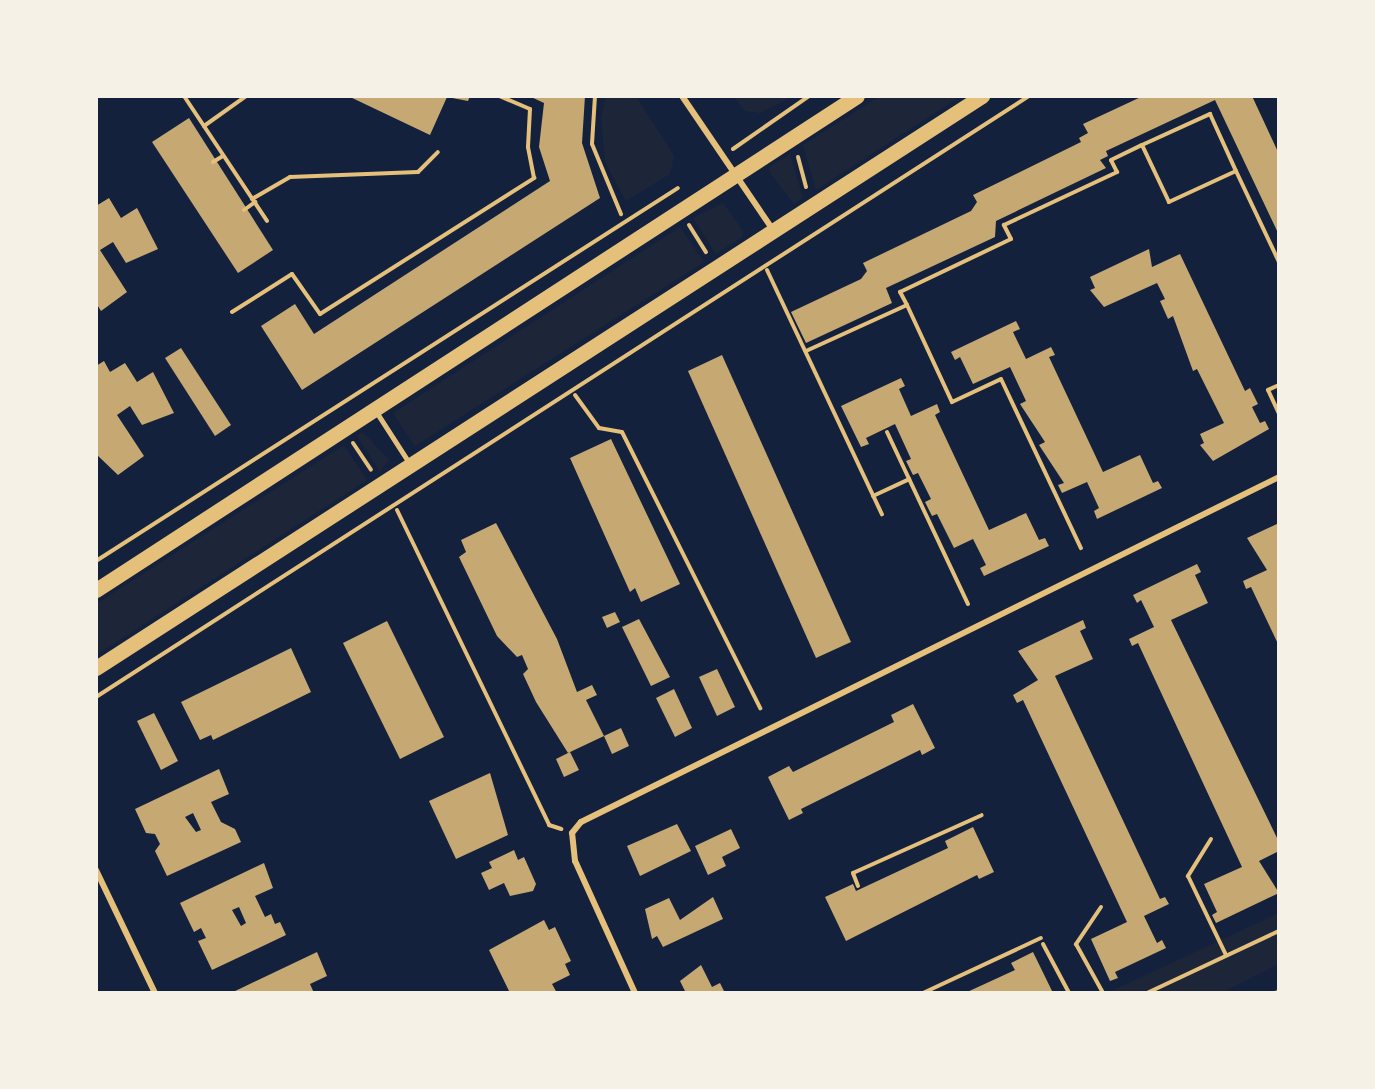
<!DOCTYPE html>
<style>
body{margin:0}
#map{position:relative;width:1375px;height:1089px;overflow:hidden;background:#14213d;font-family:Barlow,sans-serif}
div>[style]{position:absolute}
[style*='--x']{left:calc(var(--x)*1px);top:calc(var(--y)*1px);width:calc(var(--w)*1px);rotate:calc(var(--a)*1deg)}
.green>*{inset:0;background:#1d2539}
.building>*{inset:0;background:#c6a872}
.path>*{height:4px;margin:-2px;padding:0 2px;transform-origin:2px;border-radius:2px;background:#e5c07b}
.service>*{height:4.5px;margin:-2.25px;padding:0 2.25px;transform-origin:2.25px;border-radius:2.25px;background:#e5c07b}
.minor>*{height:6px;margin:-3px;padding:0 3px;transform-origin:3px;border-radius:3px;background:#e5c07b}
.primary>*{height:15px;margin:-7.5px;padding:0 7.5px;transform-origin:7.5px;border-radius:7.5px;background:#e5c07b}
.tram>*{height:1.5px;margin:-0.75px;padding:0 0.75px;transform-origin:0.75px;border-radius:0.75px;background:#918062}
span{translate:-50% -50%;white-space:nowrap;text-align:center;line-height:1.15;-webkit-text-stroke:4.5px #f6f1e7;paint-order:stroke}
.frame{position:absolute;inset:0;border:98px solid #f6f1e7;pointer-events:none}
</style>
<div id="map">
<div class="green">
<div style="clip-path:polygon(606px 96px,636px 96px,674px 156px,670px 174px,626px 201px,605px 162px,601px 117px)"></div>
<div style="clip-path:polygon(733px 96px,793px 96px,760px 113px,745px 111px)"></div>
<div style="clip-path:polygon(880px 96px,961px 96px,816px 190px,803px 145px)"></div>
<div style="clip-path:polygon(790px 154px,803px 198px,794px 204px,770px 173px,769px 167px)"></div>
<div style="clip-path:polygon(723px 203px,743px 231px,742px 237px,716px 254px,693px 218px)"></div>
<div style="clip-path:polygon(680px 227px,704px 262px,415px 446px,393px 413px)"></div>
<div style="clip-path:polygon(363px 432px,389px 460px,380px 472px,357px 436px)"></div>
<div style="clip-path:polygon(344px 445px,367px 480px,96px 655px,96px 604px)"></div>
<div style="clip-path:polygon(1279px 913px,1279px 964px,1221px 993px,1107px 993px)"></div>
</div>
<div class="building">
<div style="clip-path:polygon(348px 96px,470px 96px,468px 101px,447px 97px,430px 135px)"></div>
<div style="clip-path:polygon(529px 96px,585px 96px,582px 143px,600px 198px,302px 390px,261px 326px,295px 304px,314px 334px,550px 181px,539px 147px,544px 103px)"></div>
<div style="clip-path:polygon(1143px 96px,1252px 96px,1279px 154px,1279px 235px,1215px 100px,1106px 151px,1108px 156px,1100px 160px,1106px 168px,996px 221px,995px 237px,886px 288px,892px 303px,806px 343px,791px 312px,861px 279px,867px 271px,863px 263px,971px 211px,977px 202px,973px 195px,1081px 142px,1079px 138px,1088px 133px,1083px 124px)"></div>
<div style="clip-path:polygon(189px 118px,273px 250px,238px 273px,152px 142px)"></div>
<div style="clip-path:polygon(109px 198px,121px 218px,137px 208px,158px 249px,126px 263px,113px 242px,100px 250px,127px 292px,101px 311px,96px 303px,96px 206px)"></div>
<div style="clip-path:polygon(1149px 249px,1152px 267px,1180px 254px,1245px 391px,1250px 388px,1258px 404px,1252px 407px,1260px 423px,1265px 421px,1269px 429px,1213px 461px,1200px 445px,1204px 443px,1200px 434px,1224px 423px,1197px 369px,1193px 371px,1173px 316px,1168px 319px,1160px 301px,1165px 299px,1157px 283px,1104px 307px,1090px 290px,1095px 288px,1090px 277px)"></div>
<div style="clip-path:polygon(1016px 321px,1020px 329px,1013px 332px,1026px 359px,1051px 347px,1055px 355px,1049px 357px,1103px 472px,1140px 455px,1153px 483px,1158px 481px,1162px 488px,1097px 519px,1094px 511px,1099px 508px,1087px 482px,1062px 493px,1058px 485px,1064px 483px,1039px 445px,1045px 442px,1020px 404px,1026px 401px,1010px 367px,973px 384px,960px 357px,955px 360px,951px 352px)"></div>
<div style="clip-path:polygon(181px 348px,231px 425px,215px 436px,165px 358px)"></div>
<div style="clip-path:polygon(722px 355px,851px 642px,816px 658px,688px 371px)"></div>
<div style="clip-path:polygon(104px 361px,110px 372px,125px 363px,137px 382px,153px 372px,174px 413px,142px 425px,130px 406px,117px 415px,144px 456px,118px 475px,96px 454px,96px 366px)"></div>
<div style="clip-path:polygon(901px 378px,905px 386px,899px 389px,911px 416px,937px 404px,940px 412px,935px 415px,989px 530px,1026px 513px,1039px 540px,1045px 538px,1049px 546px,984px 576px,980px 568px,986px 565px,973px 539px,954px 548px,937px 514px,932px 516px,925px 502px,931px 499px,918px 473px,913px 475px,906px 461px,911px 459px,895px 424px,866px 438px,869px 444px,861px 447px,841px 406px)"></div>
<div style="clip-path:polygon(611px 439px,680px 584px,641px 602px,635px 588px,630px 592px,570px 458px)"></div>
<div style="clip-path:polygon(496px 523px,557px 639px,577px 692px,592px 685px,597px 695px,586px 700px,604px 736px,568px 753px,536px 702px,523px 674px,528px 669px,522px 655px,517px 657px,497px 636px,459px 557px,466px 552px,461px 540px)"></div>
<div style="clip-path:polygon(1279px 523px,1279px 646px,1251px 587px,1246px 589px,1243px 581px,1267px 570px,1247px 538px)"></div>
<div style="clip-path:polygon(1197px 564px,1201px 572px,1195px 575px,1208px 603px,1171px 620px,1279px 842px,1279px 851px,1259px 861px,1279px 893px,1216px 923px,1212px 915px,1217px 912px,1204px 884px,1242px 867px,1138px 643px,1132px 646px,1129px 639px,1154px 627px,1141px 600px,1137px 603px,1133px 595px)"></div>
<div style="clip-path:polygon(615px 612px,620px 622px,607px 628px,602px 617px)"></div>
<div style="clip-path:polygon(639px 619px,670px 677px,651px 686px,622px 627px)"></div>
<div style="clip-path:polygon(1083px 620px,1086px 628px,1080px 631px,1093px 659px,1055px 676px,1160px 899px,1165px 897px,1169px 904px,1144px 916px,1157px 943px,1162px 940px,1166px 948px,1115px 972px,1118px 978px,1110px 981px,1091px 939px,1127px 922px,1023px 700px,1017px 703px,1013px 695px,1038px 680px,1018px 651px)"></div>
<div style="clip-path:polygon(387px 621px,444px 737px,400px 759px,343px 643px)"></div>
<div style="clip-path:polygon(291px 648px,311px 692px,213px 740px,211px 735px,200px 740px,181px 702px)"></div>
<div style="clip-path:polygon(717px 669px,735px 707px,717px 716px,699px 677px)"></div>
<div style="clip-path:polygon(674px 689px,692px 728px,675px 737px,656px 698px)"></div>
<div style="clip-path:polygon(913px 704px,935px 748px,922px 755px,920px 750px,801px 809px,803px 813px,789px 820px,768px 777px,789px 766px,793px 772px,894px 722px,891px 715px)"></div>
<div style="clip-path:polygon(154px 713px,178px 761px,161px 770px,137px 721px)"></div>
<div style="clip-path:polygon(621px 728px,629px 746px,612px 754px,604px 736px)"></div>
<div style="clip-path:polygon(570px 752px,579px 770px,564px 777px,556px 759px)"></div>
<div style="clip-path:polygon(evenodd,219px 769px,229px 794px,211px 802px,221px 822px,235px 829px,241px 842px,167px 876px,155px 851px,160px 844px,155px 834px,146px 833px,135px 809px,219px 769px,193px 813px,201px 830px,196px 832px,185px 817px,193px 813px)"></div>
<div style="clip-path:polygon(490px 773px,508px 835px,456px 859px,429px 801px)"></div>
<div style="clip-path:polygon(677px 824px,691px 851px,640px 876px,627px 846px)"></div>
<div style="clip-path:polygon(973px 827px,994px 872px,979px 879px,977px 875px,846px 941px,825px 897px,853px 884px,856px 891px,948px 848px,945px 841px)"></div>
<div style="clip-path:polygon(731px 829px,740px 848px,722px 857px,726px 866px,708px 875px,695px 846px)"></div>
<div style="clip-path:polygon(514px 850px,518px 860px,524px 857px,536px 884px,533px 891px,510px 896px,504px 883px,489px 890px,481px 873px,492px 868px,489px 862px)"></div>
<div style="clip-path:polygon(evenodd,264px 863px,273px 888px,255px 896px,265px 917px,271px 914px,275px 924px,280px 922px,286px 935px,212px 970px,198px 941px,206px 938px,201px 928px,194px 932px,180px 903px,264px 863px,239px 907px,246px 923px,241px 926px,232px 910px,239px 907px)"></div>
<div style="clip-path:polygon(713px 897px,723px 919px,663px 947px,657px 936px,652px 939px,645px 909px,669px 898px,680px 920px)"></div>
<div style="clip-path:polygon(544px 920px,549px 930px,555px 927px,571px 961px,565px 964px,570px 975px,552px 984px,557px 993px,510px 993px,489px 950px)"></div>
<div style="clip-path:polygon(317px 952px,327px 976px,310px 984px,314px 993px,231px 993px)"></div>
<div style="clip-path:polygon(1033px 952px,1053px 993px,965px 993px,1015px 970px,1011px 963px)"></div>
<div style="clip-path:polygon(701px 965px,712px 987px,720px 983px,725px 993px,686px 993px,680px 981px)"></div>
</div>
<div class="path">
<div style="--x:184;--y:96;--w:150;--a:56.4"></div>
<div style="--x:595;--y:96;--w:48;--a:93.6"></div>
<div style="--x:592;--y:144;--w:76;--a:67.5"></div>
<div style="--x:204;--y:126;--w:52;--a:-35.5"></div>
<div style="--x:733;--y:149;--w:93;--a:-34.9"></div>
<div style="--x:798;--y:157;--w:31;--a:75"></div>
<div style="--x:213;--y:162;--w:12;--a:-31"></div>
<div style="--x:1236;--y:171;--w:74;--a:155.2"></div>
<div style="--x:1169;--y:202;--w:63;--a:-115.3"></div>
<div style="--x:1142;--y:145;--w:75;--a:-24.5"></div>
<div style="--x:1210;--y:114;--w:63;--a:65.5"></div>
<div style="--x:1236;--y:171;--w:101;--a:64.7"></div>
<div style="--x:252;--y:199;--w:44;--a:-30.1"></div>
<div style="--x:290;--y:177;--w:128;--a:-2.2"></div>
<div style="--x:418;--y:172;--w:28;--a:-45"></div>
<div style="--x:244;--y:210;--w:14;--a:-36"></div>
<div style="--x:689;--y:225;--w:32;--a:58"></div>
<div style="--x:767;--y:270;--w:270;--a:64.8"></div>
<div style="--x:907;--y:305;--w:107;--a:65.1"></div>
<div style="--x:952;--y:402;--w:54;--a:-25.1"></div>
<div style="--x:1001;--y:379;--w:187;--a:64.7"></div>
<div style="--x:232;--y:312;--w:71;--a:-32.3"></div>
<div style="--x:292;--y:274;--w:49;--a:55"></div>
<div style="--x:320;--y:314;--w:254;--a:-32.4"></div>
<div style="--x:534;--y:178;--w:32;--a:-101"></div>
<div style="--x:528;--y:147;--w:38;--a:-87"></div>
<div style="--x:530;--y:109;--w:34;--a:-157"></div>
<div style="--x:806;--y:351;--w:111;--a:-24.5"></div>
<div style="--x:907;--y:305;--w:15;--a:-118"></div>
<div style="--x:900;--y:292;--w:123;--a:-25.5"></div>
<div style="--x:1011;--y:239;--w:16;--a:-117"></div>
<div style="--x:1004;--y:225;--w:125;--a:-25.1"></div>
<div style="--x:1117;--y:172;--w:13;--a:-117"></div>
<div style="--x:1111;--y:160;--w:34;--a:-26"></div>
<div style="--x:1279;--y:385;--w:12;--a:156"></div>
<div style="--x:1268;--y:390;--w:26;--a:65"></div>
<div style="--x:575;--y:395;--w:41;--a:54"></div>
<div style="--x:599;--y:428;--w:23;--a:10"></div>
<div style="--x:622;--y:432;--w:309;--a:63.4"></div>
<div style="--x:887;--y:432;--w:190;--a:64.8"></div>
<div style="--x:353;--y:443;--w:32;--a:56"></div>
<div style="--x:873;--y:496;--w:40;--a:-25"></div>
<div style="--x:397;--y:510;--w:350;--a:64.2"></div>
<div style="--x:549;--y:825;--w:13;--a:18"></div>
<div style="--x:96;--y:561;--w:691;--a:-32.66"></div>
<div style="--x:96;--y:697;--w:1110;--a:-32.79"></div>
<div style="--x:1211;--y:839;--w:44;--a:121.9"></div>
<div style="--x:1188;--y:876;--w:88;--a:64.3"></div>
<div style="--x:858;--y:886;--w:14;--a:-111"></div>
<div style="--x:853;--y:873;--w:141;--a:-24.2"></div>
<div style="--x:1101;--y:907;--w:45;--a:124"></div>
<div style="--x:1076;--y:944;--w:56;--a:61.1"></div>
<div style="--x:1043;--y:944;--w:55;--a:62"></div>
<div style="--x:923;--y:993;--w:130;--a:-25"></div>
<div style="--x:1147;--y:993;--w:146;--a:-25.2"></div>
</div>
<div class="service">
<div style="--x:376;--y:411;--w:61;--a:57.1"></div>
</div>
<div class="minor">
<div style="--x:682;--y:96;--w:162;--a:55.8"></div>
<div style="--x:96;--y:870;--w:136;--a:64.4"></div>
<div style="--x:635;--y:993;--w:145;--a:-114.4"></div>
<div style="--x:575;--y:861;--w:28;--a:-96"></div>
<div style="--x:572;--y:833;--w:14;--a:-51"></div>
<div style="--x:581;--y:822;--w:779;--a:-26.3"></div>
</div>
<div class="primary">
<div style="--x:96;--y:590;--w:907;--a:-32.99"></div>
<div style="--x:96;--y:668;--w:1055;--a:-32.85"></div>
</div>
<div class="tram">
<div style="--x:1273;--y:993;--w:7;--a:-27"></div>
</div>
<div class="frame"></div>
</div>
